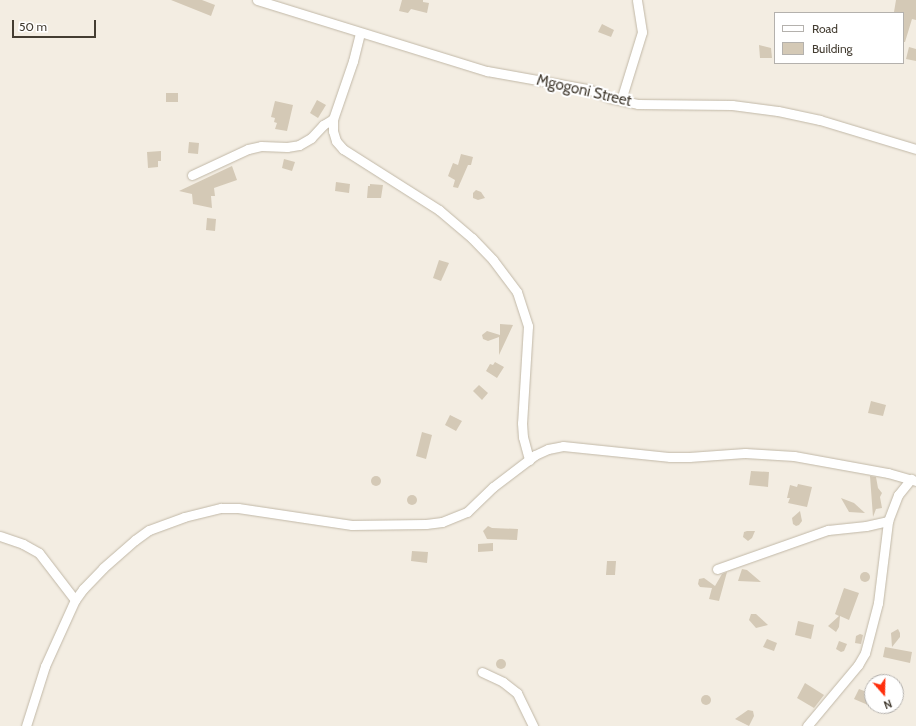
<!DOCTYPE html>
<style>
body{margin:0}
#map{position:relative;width:916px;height:726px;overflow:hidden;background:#f3ede2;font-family:Cabin,sans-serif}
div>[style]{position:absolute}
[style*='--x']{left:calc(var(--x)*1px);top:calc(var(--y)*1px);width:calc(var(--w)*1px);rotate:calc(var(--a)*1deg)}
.building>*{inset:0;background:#d4c9b6}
.round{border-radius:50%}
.roads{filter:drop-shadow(0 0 1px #c1b8a7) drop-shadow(0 0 1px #c1b8a7)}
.street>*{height:9px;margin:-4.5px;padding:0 4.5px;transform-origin:4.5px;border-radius:4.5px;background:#fff}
span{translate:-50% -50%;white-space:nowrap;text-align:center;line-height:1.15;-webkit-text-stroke:4px #fff;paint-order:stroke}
.street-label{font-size:15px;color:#443d32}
.legend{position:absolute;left:774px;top:12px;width:130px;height:52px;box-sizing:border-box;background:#fff;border:1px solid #b4b1ad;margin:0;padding:5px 7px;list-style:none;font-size:12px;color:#443d32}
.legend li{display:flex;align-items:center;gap:8px;height:20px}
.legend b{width:20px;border:1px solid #b4b1ad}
.north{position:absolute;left:864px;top:674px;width:40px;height:40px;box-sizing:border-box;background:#fff;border:1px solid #b4b1ad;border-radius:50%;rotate:160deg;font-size:11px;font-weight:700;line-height:16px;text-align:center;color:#443d32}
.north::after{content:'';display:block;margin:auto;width:14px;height:18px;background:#ff2f0c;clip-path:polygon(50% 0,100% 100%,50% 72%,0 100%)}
.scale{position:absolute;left:12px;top:20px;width:84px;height:18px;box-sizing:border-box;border:2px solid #443d32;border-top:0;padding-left:5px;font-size:12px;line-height:14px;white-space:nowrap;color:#443d32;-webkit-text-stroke:3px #fff;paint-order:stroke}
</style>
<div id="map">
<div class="building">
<div style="clip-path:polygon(171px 0,202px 0,215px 5px,211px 16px)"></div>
<div style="clip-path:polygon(402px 0,423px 0,423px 2px,429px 3px,427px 13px,411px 9px,408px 13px,399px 11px)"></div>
<div style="clip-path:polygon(896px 0,916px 0,916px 20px,912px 19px,905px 42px,903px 42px,903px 13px,894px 12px)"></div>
<div style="clip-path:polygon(602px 24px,614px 30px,611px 37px,598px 32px)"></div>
<div style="clip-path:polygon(759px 45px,771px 48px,772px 58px,760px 58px)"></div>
<div style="clip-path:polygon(909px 47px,916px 49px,916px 61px,906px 59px)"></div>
<div style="clip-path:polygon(166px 93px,178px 93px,178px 102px,166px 102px)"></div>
<div style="clip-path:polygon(317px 100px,326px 105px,318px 118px,310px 113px)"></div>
<div style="clip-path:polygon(275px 101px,293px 105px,287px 131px,275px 129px,277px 123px,274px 122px,275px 118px,271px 117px)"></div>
<div style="clip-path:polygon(189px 142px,199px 143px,198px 154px,188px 153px)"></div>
<div style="clip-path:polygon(161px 151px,161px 161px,158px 161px,158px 167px,148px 168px,147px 152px)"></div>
<div style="clip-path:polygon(461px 154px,473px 157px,471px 165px,468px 165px,458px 188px,453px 187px,455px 180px,448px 176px,453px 163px,458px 165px)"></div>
<div style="clip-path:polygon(284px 159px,295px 162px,292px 171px,282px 168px)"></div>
<div style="clip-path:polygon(232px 166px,237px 180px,214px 188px,215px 196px,211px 196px,212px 208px,193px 204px,192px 194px,179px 191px)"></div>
<div style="clip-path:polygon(336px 182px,350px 184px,349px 193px,335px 191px)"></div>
<div style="clip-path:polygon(370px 184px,383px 185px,381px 198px,367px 198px,368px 186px,370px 186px)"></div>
<div style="clip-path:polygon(476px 190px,481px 192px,485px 198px,478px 200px,473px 198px,473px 193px)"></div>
<div style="clip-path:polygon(207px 218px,216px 219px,215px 231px,206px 230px)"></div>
<div style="clip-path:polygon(439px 260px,449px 263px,441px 281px,433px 278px)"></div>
<div style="clip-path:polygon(500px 324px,513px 325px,499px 355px,499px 337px,488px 341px,483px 339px,482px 335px,487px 331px,500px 335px)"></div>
<div style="clip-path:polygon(495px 362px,504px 367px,497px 378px,486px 371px,490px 364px,493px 365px)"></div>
<div style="clip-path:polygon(479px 385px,488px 393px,482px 400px,473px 391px)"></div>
<div style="clip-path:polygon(871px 401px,886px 405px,883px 416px,868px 413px)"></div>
<div style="clip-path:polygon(450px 415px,462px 421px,456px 431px,445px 425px)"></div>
<div style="clip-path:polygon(422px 432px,432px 435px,426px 459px,416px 456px)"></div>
<div style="clip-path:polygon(751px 471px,769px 472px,768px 487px,749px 485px)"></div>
<div class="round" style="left:371px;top:476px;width:10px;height:10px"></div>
<div style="clip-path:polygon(870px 476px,876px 477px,878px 488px,882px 493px,880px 497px,882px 508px,876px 509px,873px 517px)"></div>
<div style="clip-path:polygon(798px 484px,812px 487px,807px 507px,788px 503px,790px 498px,787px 498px,790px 485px,797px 487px)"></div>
<div class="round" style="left:407px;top:495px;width:10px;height:10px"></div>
<div style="clip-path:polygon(841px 498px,854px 503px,865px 513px,849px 512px)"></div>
<div style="clip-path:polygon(800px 511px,802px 521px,799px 525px,796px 526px,793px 524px,792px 518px)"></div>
<div style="clip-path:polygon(488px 526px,492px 528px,518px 529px,517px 540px,487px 539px,483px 531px)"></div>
<div style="clip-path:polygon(747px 531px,755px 531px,752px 538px,748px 541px,743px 537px,744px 532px)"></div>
<div style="clip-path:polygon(493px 543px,493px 551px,478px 552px,478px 544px)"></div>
<div style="clip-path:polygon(412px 551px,428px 552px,427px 563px,411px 561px)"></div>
<div style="clip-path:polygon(607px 561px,616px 561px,615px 575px,606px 575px)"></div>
<div style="clip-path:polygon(742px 569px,747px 570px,761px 582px,738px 581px)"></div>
<div class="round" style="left:860px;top:572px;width:10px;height:10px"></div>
<div style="clip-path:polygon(727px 572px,719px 601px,709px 599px,712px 588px,700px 587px,698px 584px,699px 579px,704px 578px,715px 586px,722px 574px)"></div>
<div style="clip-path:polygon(844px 588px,859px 593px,849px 620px,840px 616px,839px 627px,836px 632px,828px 626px,839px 616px,835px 614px)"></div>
<div style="clip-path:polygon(751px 614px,756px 614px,768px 625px,756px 628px,749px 620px)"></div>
<div style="clip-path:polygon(798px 621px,814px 625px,811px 639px,795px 635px)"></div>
<div style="clip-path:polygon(898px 629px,900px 633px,900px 637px,892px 647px,891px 633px)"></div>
<div style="clip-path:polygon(860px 634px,863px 635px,861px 644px,855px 643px,856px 636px)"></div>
<div style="clip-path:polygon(767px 639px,777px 643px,774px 651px,763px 647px)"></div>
<div style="clip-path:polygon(839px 641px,847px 644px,844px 651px,841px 652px,836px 649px)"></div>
<div style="clip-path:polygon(885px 647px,912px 652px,910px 663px,883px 657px)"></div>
<div class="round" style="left:496px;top:659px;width:10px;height:10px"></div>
<div style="clip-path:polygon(805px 683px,824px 695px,814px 708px,797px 698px)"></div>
<div style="clip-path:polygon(859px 689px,872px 694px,868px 705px,854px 699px)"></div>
<div class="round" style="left:701px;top:695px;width:10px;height:10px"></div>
<div style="clip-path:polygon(748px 710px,753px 711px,754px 716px,749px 726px,735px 719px)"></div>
</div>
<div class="roads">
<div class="street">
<div style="--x:257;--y:0;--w:241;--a:17.2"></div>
<div style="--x:487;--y:71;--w:103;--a:10.1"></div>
<div style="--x:588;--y:89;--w:24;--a:22"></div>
<div style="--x:610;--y:98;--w:29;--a:12"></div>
<div style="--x:638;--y:104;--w:94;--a:0.6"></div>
<div style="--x:732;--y:105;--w:46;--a:7.4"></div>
<div style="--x:778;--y:111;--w:43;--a:12.1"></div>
<div style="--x:820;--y:120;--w:100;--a:16.8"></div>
<div style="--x:360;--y:33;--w:29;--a:104"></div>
<div style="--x:353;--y:61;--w:61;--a:109"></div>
<div style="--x:333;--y:119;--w:12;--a:90"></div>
<div style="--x:333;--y:131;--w:10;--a:73"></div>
<div style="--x:336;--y:141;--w:11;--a:49"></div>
<div style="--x:343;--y:149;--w:114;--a:32.4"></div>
<div style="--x:439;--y:210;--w:43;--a:40.3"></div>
<div style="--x:472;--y:238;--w:30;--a:46"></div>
<div style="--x:493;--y:260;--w:40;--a:53"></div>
<div style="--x:517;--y:292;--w:36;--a:72"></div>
<div style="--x:528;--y:326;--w:97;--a:93.5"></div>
<div style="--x:522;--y:423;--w:14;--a:86"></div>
<div style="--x:523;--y:437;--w:24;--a:75"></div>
<div style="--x:621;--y:100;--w:71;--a:-72.8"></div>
<div style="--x:642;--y:32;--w:32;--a:-99"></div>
<div style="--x:192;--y:175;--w:62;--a:-24.9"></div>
<div style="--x:248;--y:149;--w:13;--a:-13"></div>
<div style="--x:261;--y:146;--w:26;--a:2"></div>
<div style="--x:287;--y:147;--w:12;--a:-9"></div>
<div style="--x:299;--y:145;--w:14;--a:-30"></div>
<div style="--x:311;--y:138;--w:18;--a:-47"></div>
<div style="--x:323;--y:125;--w:12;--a:-31"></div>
<div style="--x:0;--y:536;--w:24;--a:19"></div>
<div style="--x:23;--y:544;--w:18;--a:29"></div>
<div style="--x:39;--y:553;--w:59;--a:52.5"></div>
<div style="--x:717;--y:569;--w:118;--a:-19.4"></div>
<div style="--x:828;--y:530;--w:38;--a:-6"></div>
<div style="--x:866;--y:526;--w:23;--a:-13"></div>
<div style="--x:482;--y:672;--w:23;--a:25"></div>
<div style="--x:503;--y:682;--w:18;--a:38"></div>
<div style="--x:517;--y:693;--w:37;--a:64"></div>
<div style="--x:26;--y:726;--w:63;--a:-72.4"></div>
<div style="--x:45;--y:666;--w:72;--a:-65.6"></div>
<div style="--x:75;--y:600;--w:14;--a:-54"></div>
<div style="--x:83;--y:589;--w:29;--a:-46"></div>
<div style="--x:103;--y:568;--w:43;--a:-41.2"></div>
<div style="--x:135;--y:540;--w:17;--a:-36"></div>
<div style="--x:149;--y:530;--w:37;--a:-20"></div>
<div style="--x:184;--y:517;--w:38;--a:-14"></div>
<div style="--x:221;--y:508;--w:17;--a:0"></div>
<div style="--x:238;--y:508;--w:115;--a:8.5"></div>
<div style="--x:352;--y:525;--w:74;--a:-0.8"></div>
<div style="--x:426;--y:524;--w:16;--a:-7"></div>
<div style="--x:442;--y:522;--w:27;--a:-22"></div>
<div style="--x:467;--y:512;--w:36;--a:-44"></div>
<div style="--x:493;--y:487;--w:53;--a:-37.3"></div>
<div style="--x:535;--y:455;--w:14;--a:-25"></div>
<div style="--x:548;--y:449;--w:15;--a:-11"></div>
<div style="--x:563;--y:446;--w:108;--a:5.9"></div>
<div style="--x:670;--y:457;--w:19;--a:0"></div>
<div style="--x:689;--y:457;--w:56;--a:-4.1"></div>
<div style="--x:745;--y:453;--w:49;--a:3.5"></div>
<div style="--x:794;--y:456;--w:96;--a:10.3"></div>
<div style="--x:888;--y:473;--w:29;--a:16"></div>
<div style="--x:807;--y:726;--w:80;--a:-50.1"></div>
<div style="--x:858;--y:665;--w:14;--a:-60"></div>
<div style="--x:865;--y:653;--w:52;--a:-75.4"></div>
<div style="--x:878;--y:603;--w:83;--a:-83"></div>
<div style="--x:888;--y:521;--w:28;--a:-69"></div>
<div style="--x:898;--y:495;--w:21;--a:-51"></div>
</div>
</div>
<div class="street-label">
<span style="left:584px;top:91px;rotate:13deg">Mgogoni Street</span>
</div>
<ul class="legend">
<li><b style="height:5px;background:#fff"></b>Road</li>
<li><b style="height:11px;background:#d4c9b6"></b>Building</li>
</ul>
<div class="north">N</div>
<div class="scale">50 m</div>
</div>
